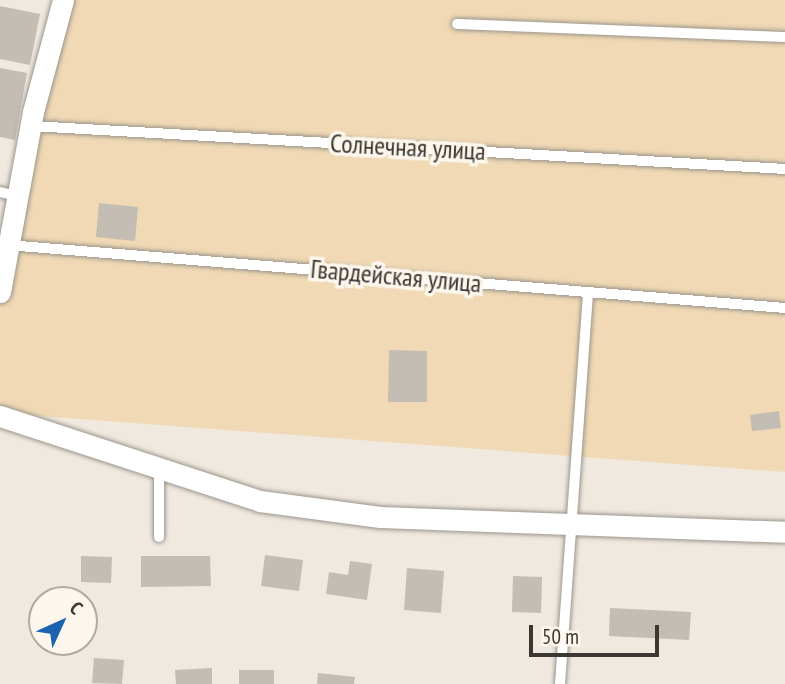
<!DOCTYPE html>
<meta charset="utf-8">
<style>
body{margin:0}
#map{position:relative;width:785px;height:684px;overflow:hidden;background:#efe9df;font-family:"PT Sans Narrow",sans-serif}
div>[style]{position:absolute}
[style*='--x']{left:calc(var(--x)*1px);top:calc(var(--y)*1px);width:calc(var(--w)*1px);rotate:calc(var(--a)*1deg)}
.green>*{inset:0;background:#f0d9b4}
.building>*{inset:0;background:#c3bdb3}
.roads{filter:drop-shadow(0 0 2px #9b958c) drop-shadow(0 0 2px #9b958c)}
.service>*{height:10px;margin:-5px;padding:0 5px;transform-origin:5px;border-radius:5px;background:#fff}
.minor>*{height:21px;margin:-10.5px;padding:0 10.5px;transform-origin:10.5px;border-radius:10.5px;background:#fff}
span{translate:-50% -50%;white-space:nowrap;text-align:center;line-height:1.15;-webkit-text-stroke:7px #fcf6ec;paint-order:stroke}
.street-label{font-size:26px;color:#3b3834}
.north{position:absolute;left:28px;top:586px;width:70px;height:70px;box-sizing:border-box;background:#fcf6ec;border:2px solid #afaaa2;border-radius:50%;rotate:45deg;font-size:19px;font-weight:700;line-height:28px;text-align:center;color:#3b3834}
.north::after{content:'';display:block;margin:auto;width:24px;height:32px;background:#1b62b1;clip-path:polygon(50% 0,100% 100%,50% 72%,0 100%)}
.scale{position:absolute;left:529px;top:625px;width:130px;height:32px;box-sizing:border-box;border:4px solid #3b3834;border-top:0;padding-left:9px;font-size:21px;line-height:24px;white-space:nowrap;color:#3b3834;-webkit-text-stroke:5px #fcf6ec;paint-order:stroke}
</style>
<div id="map">
<div class="green">
<div style="clip-path:polygon(63px 0,785px 0,785px 472px,0 413px,0 292px)"></div>
</div>
<div class="building">
<div style="clip-path:polygon(0 6px,40px 14px,30px 65px,0 59px)"></div>
<div style="clip-path:polygon(0 68px,27px 73px,15px 140px,0 137px)"></div>
<div style="clip-path:polygon(99px 203px,138px 207px,135px 241px,96px 237px)"></div>
<div style="clip-path:polygon(389px 350px,427px 351px,427px 402px,388px 402px)"></div>
<div style="clip-path:polygon(779px 411px,781px 428px,752px 431px,750px 415px)"></div>
<div style="clip-path:polygon(265px 555px,303px 560px,299px 591px,261px 586px)"></div>
<div style="clip-path:polygon(81px 556px,112px 557px,111px 583px,81px 582px)"></div>
<div style="clip-path:polygon(141px 556px,210px 556px,211px 586px,141px 587px)"></div>
<div style="clip-path:polygon(350px 561px,372px 564px,367px 600px,326px 594px,329px 572px,348px 575px)"></div>
<div style="clip-path:polygon(407px 568px,444px 571px,441px 613px,404px 610px)"></div>
<div style="clip-path:polygon(513px 576px,542px 577px,541px 613px,512px 612px)"></div>
<div style="clip-path:polygon(610px 608px,691px 612px,689px 640px,609px 636px)"></div>
<div style="clip-path:polygon(94px 658px,124px 660px,122px 684px,92px 683px)"></div>
<div style="clip-path:polygon(212px 668px,212px 684px,176px 684px,175px 670px)"></div>
<div style="clip-path:polygon(239px 670px,274px 670px,274px 684px,239px 684px)"></div>
<div style="clip-path:polygon(318px 673px,355px 677px,354px 684px,317px 684px)"></div>
</div>
<div class="roads">
<div class="service">
<div style="--x:457;--y:24;--w:328;--a:2.3"></div>
<div style="--x:31;--y:126;--w:755;--a:3.26"></div>
<div style="--x:0;--y:192;--w:13;--a:13"></div>
<div style="--x:7;--y:245;--w:781;--a:4.63"></div>
<div style="--x:159;--y:466;--w:71;--a:90"></div>
<div style="--x:560;--y:684;--w:393;--a:-85.9"></div>
</div>
<div class="minor">
<div style="--x:0;--y:292;--w:183;--a:-79.6"></div>
<div style="--x:33;--y:112;--w:116;--a:-75"></div>
<div style="--x:0;--y:416;--w:274;--a:18.1"></div>
<div style="--x:260;--y:501;--w:121;--a:7.6"></div>
<div style="--x:380;--y:517;--w:405;--a:2.1"></div>
</div>
</div>
<div class="street-label">
<span style="left:408px;top:147px;rotate:3deg">Солнечная улица</span>
<span style="left:396px;top:276px;rotate:5deg">Гвардейская улица</span>
</div>
<div class="north">С</div>
<div class="scale">50 m</div>
</div>
